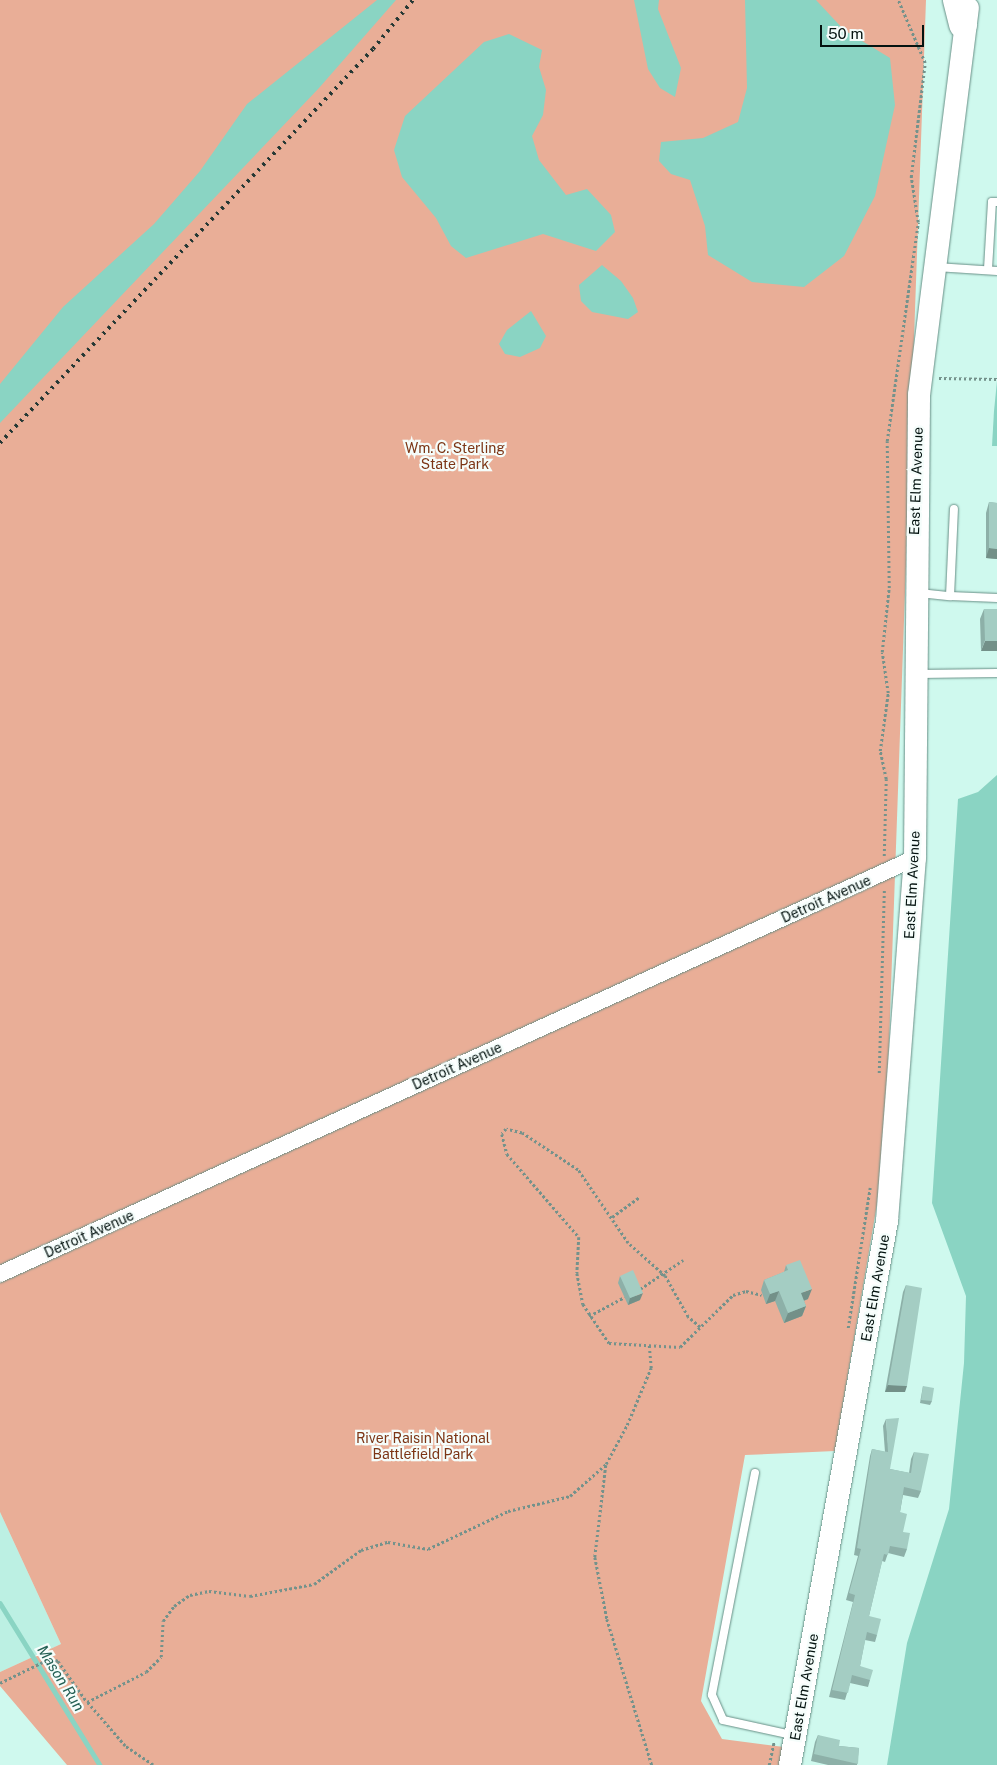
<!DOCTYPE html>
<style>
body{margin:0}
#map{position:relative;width:997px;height:1765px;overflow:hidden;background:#cff9ee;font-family:"Public Sans",sans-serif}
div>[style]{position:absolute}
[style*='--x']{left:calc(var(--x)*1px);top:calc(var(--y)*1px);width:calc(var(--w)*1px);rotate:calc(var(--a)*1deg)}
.built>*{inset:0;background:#bcf0e3}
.green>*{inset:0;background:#e9ae97}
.water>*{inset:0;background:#8ad4c3}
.stream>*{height:4.5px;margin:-2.25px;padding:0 2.25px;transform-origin:2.25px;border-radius:2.25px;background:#8ad4c3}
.path>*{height:2.5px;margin-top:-1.25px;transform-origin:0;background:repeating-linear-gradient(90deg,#74928b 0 2.5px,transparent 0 5px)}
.roads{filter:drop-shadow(0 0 1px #688f86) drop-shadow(0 0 1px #688f86)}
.service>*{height:8px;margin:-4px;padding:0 4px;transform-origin:4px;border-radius:4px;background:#fff}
.minor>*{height:16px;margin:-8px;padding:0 8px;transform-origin:8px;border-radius:8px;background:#fff}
.secondary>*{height:22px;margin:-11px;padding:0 11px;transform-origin:11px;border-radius:11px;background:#fff}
.motorway>*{height:28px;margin:-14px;padding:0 14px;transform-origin:14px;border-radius:14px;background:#fff}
.rail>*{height:4px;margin-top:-2px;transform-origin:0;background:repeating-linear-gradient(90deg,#253834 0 2.5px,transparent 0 7.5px)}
.wall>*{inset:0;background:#8db0a8}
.shaded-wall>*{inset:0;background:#739088}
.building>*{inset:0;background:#a4cdc3}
span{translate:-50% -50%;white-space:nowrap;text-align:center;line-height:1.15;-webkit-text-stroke:4.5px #f5fdfb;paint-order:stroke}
.park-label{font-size:14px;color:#7c3515}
.street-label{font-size:14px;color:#041310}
.water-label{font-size:15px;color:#266155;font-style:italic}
.scale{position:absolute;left:820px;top:25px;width:104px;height:22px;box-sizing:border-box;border:2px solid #041310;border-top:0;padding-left:6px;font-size:15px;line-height:18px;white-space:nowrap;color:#041310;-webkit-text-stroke:4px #f5fdfb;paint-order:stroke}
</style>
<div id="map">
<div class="built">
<div style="clip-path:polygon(0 1512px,61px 1644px,0 1672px)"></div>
</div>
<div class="green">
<div style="clip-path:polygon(0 0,926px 0,885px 1157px,835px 1451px,745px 1455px,701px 1701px,722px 1739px,784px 1747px,781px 1765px,67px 1765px,0 1686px,0 1672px,61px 1644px,0 1512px)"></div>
</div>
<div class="water">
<div style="clip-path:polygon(377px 0,396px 0,319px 88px,0 423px,0 384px,63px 307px,154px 224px,200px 171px,247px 104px)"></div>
<div style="clip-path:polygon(634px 0,659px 0,658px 9px,681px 68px,675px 97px,660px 88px,648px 69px)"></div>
<div style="clip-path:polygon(745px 0,816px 0,844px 30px,890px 58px,895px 105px,875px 196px,844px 256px,804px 287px,752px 282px,708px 255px,705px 226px,690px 180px,671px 174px,659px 161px,661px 142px,703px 138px,738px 122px,747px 88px)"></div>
<div style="clip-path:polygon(509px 34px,542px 50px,539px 67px,546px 90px,543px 115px,532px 136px,539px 160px,566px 195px,587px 189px,611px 215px,615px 232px,596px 251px,543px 234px,466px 258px,451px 246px,436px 218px,402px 177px,394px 150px,405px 116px,484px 42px)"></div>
<div style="clip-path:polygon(602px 265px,621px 281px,633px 298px,638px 312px,628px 319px,592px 312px,581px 301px,579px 285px)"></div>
<div style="clip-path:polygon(531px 311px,546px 336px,540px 348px,520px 357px,505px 354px,499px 344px,507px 330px)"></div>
<div style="clip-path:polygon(997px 381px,997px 446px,992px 446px,994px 411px)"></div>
<div style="clip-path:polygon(997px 775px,997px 1765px,887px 1765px,907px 1643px,949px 1509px,964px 1363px,966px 1296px,932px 1203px,958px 799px,978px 792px)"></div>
</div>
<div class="stream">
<div style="--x:0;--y:1603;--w:190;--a:58.3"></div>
</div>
<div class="path">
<div style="--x:939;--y:378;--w:58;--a:1"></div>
<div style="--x:884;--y:856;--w:77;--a:-88.5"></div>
<div style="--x:886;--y:779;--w:29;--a:-102"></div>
<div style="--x:880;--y:751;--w:59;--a:-82.1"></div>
<div style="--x:888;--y:693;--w:41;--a:-98.3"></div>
<div style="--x:882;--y:652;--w:64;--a:-83.8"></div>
<div style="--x:889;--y:588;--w:147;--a:-90.8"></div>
<div style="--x:887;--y:441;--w:221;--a:-81.9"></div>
<div style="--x:918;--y:222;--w:46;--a:-98.8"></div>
<div style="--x:911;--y:177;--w:115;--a:-83"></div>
<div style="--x:925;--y:63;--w:69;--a:-113.2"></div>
<div style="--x:879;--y:1073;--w:184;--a:-88.4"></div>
<div style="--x:612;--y:1217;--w:34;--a:-36"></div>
<div style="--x:640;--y:1289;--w:52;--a:-34"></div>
<div style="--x:589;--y:1316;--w:40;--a:-28"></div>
<div style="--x:700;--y:1327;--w:16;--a:-140"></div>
<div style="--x:688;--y:1317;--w:47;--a:-119.3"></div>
<div style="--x:665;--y:1276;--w:50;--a:-138.3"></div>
<div style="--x:628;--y:1243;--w:88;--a:-124.4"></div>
<div style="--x:578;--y:1170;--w:67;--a:-146.5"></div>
<div style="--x:522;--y:1133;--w:16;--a:-166"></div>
<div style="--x:506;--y:1129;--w:6;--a:129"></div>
<div style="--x:502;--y:1134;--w:21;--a:76"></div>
<div style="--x:507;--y:1154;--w:110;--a:49.1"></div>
<div style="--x:579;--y:1237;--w:36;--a:93"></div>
<div style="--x:577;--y:1273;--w:32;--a:79"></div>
<div style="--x:583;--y:1304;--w:47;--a:56.3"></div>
<div style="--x:609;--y:1343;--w:71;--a:3.2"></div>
<div style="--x:680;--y:1347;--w:74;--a:-44.5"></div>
<div style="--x:733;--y:1295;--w:14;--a:-17"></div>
<div style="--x:746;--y:1291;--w:16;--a:14"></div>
<div style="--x:848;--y:1328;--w:142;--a:-81.1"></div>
<div style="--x:606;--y:1465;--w:93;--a:96.8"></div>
<div style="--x:595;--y:1557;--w:63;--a:79"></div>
<div style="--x:607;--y:1619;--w:153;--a:72.9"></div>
<div style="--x:0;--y:1683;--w:57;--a:-26.1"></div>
<div style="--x:51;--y:1658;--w:8;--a:23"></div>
<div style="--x:58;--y:1661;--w:50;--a:54.7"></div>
<div style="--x:153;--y:1765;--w:34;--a:-146"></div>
<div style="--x:125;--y:1746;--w:58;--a:-130.8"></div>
<div style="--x:87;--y:1702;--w:66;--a:-27"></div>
<div style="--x:146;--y:1672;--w:21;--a:-45"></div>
<div style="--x:161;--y:1657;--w:36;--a:-87"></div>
<div style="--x:163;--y:1621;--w:19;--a:-54"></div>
<div style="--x:174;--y:1606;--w:19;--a:-35"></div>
<div style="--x:190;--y:1595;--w:19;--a:-12"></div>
<div style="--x:209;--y:1591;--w:41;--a:7"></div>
<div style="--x:250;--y:1596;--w:65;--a:-10.6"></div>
<div style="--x:314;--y:1584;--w:58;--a:-35.9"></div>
<div style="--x:361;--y:1550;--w:28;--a:-17"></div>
<div style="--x:388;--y:1542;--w:41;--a:9.9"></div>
<div style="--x:428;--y:1549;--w:89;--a:-25.4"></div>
<div style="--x:508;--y:1511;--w:64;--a:-13.6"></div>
<div style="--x:570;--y:1496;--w:48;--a:-41.6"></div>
<div style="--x:606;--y:1464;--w:44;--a:-61.7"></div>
<div style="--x:627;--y:1425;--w:62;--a:-67.2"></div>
<div style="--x:651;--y:1368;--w:23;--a:-95"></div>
<div style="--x:769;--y:1765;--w:24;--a:-78"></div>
</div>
<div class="roads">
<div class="service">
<div style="--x:936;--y:267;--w:61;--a:3.8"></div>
<div style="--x:988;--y:269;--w:67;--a:-86.6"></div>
<div style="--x:992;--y:202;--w:5;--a:0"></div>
<div style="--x:919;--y:593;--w:31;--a:6"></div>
<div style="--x:950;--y:596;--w:87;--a:-87.4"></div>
<div style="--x:950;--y:596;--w:47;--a:2.4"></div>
<div style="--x:919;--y:674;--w:78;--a:-0.7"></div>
<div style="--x:755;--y:1473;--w:226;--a:101"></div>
<div style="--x:712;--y:1695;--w:27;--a:66"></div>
<div style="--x:723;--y:1720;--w:71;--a:12.3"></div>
</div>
<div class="minor">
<div style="--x:0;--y:1274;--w:1005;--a:-24.45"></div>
</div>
<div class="secondary">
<div style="--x:790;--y:1765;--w:553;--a:-79.89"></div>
<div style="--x:887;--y:1221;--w:364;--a:-85.6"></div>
<div style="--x:915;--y:858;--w:463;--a:-89.5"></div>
<div style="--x:919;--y:395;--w:390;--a:-82.8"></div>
</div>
<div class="motorway">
<div style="--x:957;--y:0;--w:25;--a:76"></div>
</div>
</div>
<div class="rail">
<div style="--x:0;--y:443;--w:543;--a:-46.57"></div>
<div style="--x:373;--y:49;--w:63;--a:-50.8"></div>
</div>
<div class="wall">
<div style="clip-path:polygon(989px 502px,997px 503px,997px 559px,986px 558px,986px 513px)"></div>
<div style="clip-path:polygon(984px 609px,997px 609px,981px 651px,980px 619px)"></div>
<div style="clip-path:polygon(786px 1265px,808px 1299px,804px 1301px,806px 1306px,802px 1316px,784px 1323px,775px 1301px,766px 1304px,761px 1290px,764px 1280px,784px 1272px)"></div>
<div style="clip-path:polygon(620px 1276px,640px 1300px,628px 1305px,618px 1283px)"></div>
<div style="clip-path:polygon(906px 1285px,905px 1392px,885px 1392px,903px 1292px)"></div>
<div style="clip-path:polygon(923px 1386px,932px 1401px,930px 1405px,920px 1403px)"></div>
<div style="clip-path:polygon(886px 1419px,890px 1469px,909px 1473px,911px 1459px,914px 1452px,921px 1491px,918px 1498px,903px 1495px,900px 1512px,903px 1532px,907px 1549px,904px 1557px,888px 1553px,885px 1562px,882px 1561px,869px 1616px,877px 1635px,875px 1642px,865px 1640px,860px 1666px,870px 1680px,868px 1687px,850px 1683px,845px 1700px,829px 1697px,853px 1602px,846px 1600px,858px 1556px,854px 1555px,870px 1456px,872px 1449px,885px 1452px,883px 1426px)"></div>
<div style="clip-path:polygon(818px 1735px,839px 1746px,859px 1748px,857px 1765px,828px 1765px,811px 1761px,815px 1742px)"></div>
</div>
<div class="shaded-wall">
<div style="clip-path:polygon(989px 548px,997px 549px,997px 559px,986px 558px)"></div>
<div style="clip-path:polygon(985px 641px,997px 641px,997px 651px,981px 651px)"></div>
<div style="clip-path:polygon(812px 1289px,808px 1299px,797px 1303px,801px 1293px)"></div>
<div style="clip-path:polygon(779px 1291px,775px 1301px,766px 1304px,770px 1294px)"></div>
<div style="clip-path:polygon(643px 1293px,640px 1300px,628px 1305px,630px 1298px)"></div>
<div style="clip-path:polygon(806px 1306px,802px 1316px,784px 1323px,788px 1313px)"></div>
<div style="clip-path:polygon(888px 1385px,907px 1386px,905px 1392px,885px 1392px)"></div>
</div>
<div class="building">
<div style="clip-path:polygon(989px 502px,997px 503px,997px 549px,989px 548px)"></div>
<div style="clip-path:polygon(984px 609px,997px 609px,997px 641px,985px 641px)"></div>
<div style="clip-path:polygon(800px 1260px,812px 1289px,801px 1293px,806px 1306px,788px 1313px,779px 1291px,770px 1294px,764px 1280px,788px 1270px,786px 1265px)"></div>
<div style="clip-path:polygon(633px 1270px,643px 1293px,630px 1298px,620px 1276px)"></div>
<div style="clip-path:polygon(906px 1285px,922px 1288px,907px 1386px,888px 1385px)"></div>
<div style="clip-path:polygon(923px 1386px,934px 1388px,932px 1401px,921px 1400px)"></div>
<div style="clip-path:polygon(899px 1418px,890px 1469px,911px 1473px,914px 1452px,929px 1454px,921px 1491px,904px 1487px,900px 1512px,907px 1514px,903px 1532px,910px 1533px,907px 1549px,890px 1546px,888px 1555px,884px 1554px,869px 1616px,881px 1619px,877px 1635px,867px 1632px,860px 1666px,873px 1670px,870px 1680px,852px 1675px,848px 1693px,832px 1690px,855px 1595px,849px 1593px,861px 1549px,857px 1548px,872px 1449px,888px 1452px,886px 1419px)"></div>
<div style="clip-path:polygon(818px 1735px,840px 1740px,839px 1746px,859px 1748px,858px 1764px,814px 1754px)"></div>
</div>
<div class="park-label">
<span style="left:455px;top:456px">Wm. C. Sterling<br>State Park</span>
<span style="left:423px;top:1446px">River Raisin National<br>Battlefield Park</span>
</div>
<div class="street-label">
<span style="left:916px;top:481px;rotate:-88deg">East Elm Avenue</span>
<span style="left:912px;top:885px;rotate:-87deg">East Elm Avenue</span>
<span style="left:826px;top:899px;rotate:-24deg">Detroit Avenue</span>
<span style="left:457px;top:1066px;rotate:-24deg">Detroit Avenue</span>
<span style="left:89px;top:1234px;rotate:-24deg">Detroit Avenue</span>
<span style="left:875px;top:1288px;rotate:-80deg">East Elm Avenue</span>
<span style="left:804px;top:1687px;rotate:-80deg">East Elm Avenue</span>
</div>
<div class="water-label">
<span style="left:61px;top:1678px;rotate:58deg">Mason Run</span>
</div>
<div class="scale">50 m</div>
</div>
